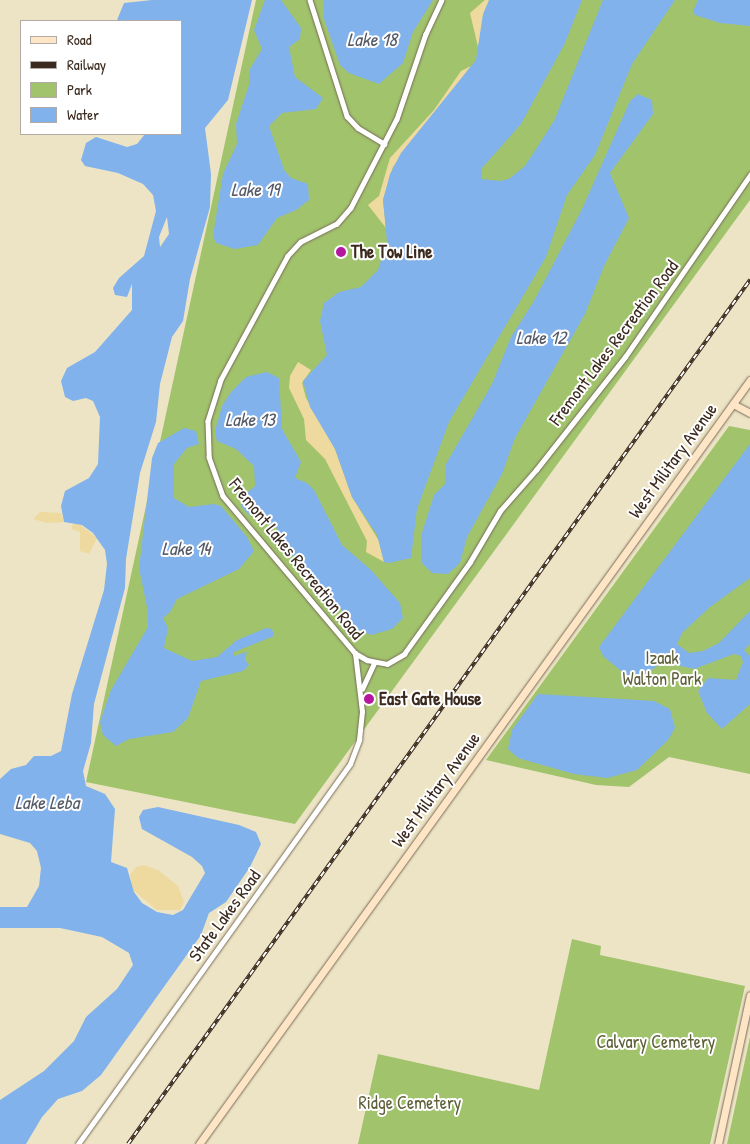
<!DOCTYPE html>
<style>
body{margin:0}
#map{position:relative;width:750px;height:1144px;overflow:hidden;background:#ede4c5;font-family:"Patrick Hand",sans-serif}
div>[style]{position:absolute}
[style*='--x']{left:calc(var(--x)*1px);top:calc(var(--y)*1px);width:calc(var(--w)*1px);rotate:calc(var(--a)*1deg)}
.green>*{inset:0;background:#a1c36c}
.sand>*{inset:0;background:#eeda9e}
.water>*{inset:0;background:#81b2ec}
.roads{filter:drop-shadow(0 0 1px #796b58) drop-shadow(0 0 1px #796b58)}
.street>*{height:4.5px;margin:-2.25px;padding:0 2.25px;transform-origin:2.25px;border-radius:2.25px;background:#fff}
.secondary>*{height:7px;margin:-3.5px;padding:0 3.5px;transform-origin:3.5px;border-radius:3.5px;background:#fde5c5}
.rail>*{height:4px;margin-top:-2px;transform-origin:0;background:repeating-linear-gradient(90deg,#fff 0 5.5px,#3b2a1e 0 11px);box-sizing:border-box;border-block:1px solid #3b2a1e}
.dots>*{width:14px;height:14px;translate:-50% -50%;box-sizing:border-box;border:2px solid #fff;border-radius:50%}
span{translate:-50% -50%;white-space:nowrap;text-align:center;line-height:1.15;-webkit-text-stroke:4px #fff;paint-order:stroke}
.poi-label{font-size:18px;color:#3b2a1e;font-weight:700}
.left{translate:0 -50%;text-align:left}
.street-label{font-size:18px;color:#3b2a1e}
.park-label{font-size:18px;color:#5f6039}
.water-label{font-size:19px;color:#545a66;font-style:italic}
.legend{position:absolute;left:20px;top:20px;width:162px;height:115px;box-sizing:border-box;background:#fff;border:1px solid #b1aaa5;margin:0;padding:6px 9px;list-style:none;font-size:15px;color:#3b2a1e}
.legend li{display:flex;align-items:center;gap:10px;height:25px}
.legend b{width:25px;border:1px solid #b1aaa5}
</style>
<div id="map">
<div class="green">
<div style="clip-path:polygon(256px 0,750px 0,750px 200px,295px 824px,86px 782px)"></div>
<div style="clip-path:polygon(729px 426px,750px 430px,750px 774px,669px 757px,629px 787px,596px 785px,486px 760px)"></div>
<div style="clip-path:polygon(572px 939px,601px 946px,600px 955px,745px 986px,710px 1144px,358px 1144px,378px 1054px,539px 1090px)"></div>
<div style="clip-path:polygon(750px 1037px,750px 1144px,727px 1144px)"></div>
</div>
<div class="sand">
<div style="clip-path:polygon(485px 0,489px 0,478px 47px,470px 13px)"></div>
<div style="clip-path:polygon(471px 66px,393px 167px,383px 200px,386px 228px,368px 205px,379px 196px,390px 158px,434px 110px,461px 71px)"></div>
<div style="clip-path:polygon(298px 362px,311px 370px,302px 383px,306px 398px,335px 449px,352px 497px,379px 541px,384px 562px,366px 552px,367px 541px,325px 459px,306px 440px,304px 419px,289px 388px,290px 376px)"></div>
<div style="clip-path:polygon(40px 512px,61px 513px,64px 522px,47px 523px,33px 519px)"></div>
<div style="clip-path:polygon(78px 523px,97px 538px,89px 554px,80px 551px,80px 532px,71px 529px,73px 524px)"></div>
<div style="clip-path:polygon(144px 865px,158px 870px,178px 886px,184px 902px,180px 910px,157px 910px,133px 890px,130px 875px,136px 867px)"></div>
</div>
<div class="water">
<div style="clip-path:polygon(evenodd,152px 0,252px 0,228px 100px,205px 128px,211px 174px,210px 207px,190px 279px,183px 321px,172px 337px,160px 384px,156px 422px,140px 473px,126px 559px,125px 588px,94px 704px,91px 743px,83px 771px,86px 786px,105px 794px,115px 809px,111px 862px,127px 868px,134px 892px,142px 903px,157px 912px,173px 915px,183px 910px,205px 873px,202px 866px,192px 857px,142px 829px,139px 817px,143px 810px,158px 807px,239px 825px,256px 832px,261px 844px,250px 867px,226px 902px,209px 913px,201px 935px,101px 1075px,82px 1091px,58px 1099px,42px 1117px,26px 1144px,0 1144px,0 1100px,44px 1071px,74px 1041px,86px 1017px,117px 989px,133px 965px,129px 953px,102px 937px,60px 928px,0 928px,0 907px,27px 907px,39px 886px,41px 868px,37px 851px,30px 843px,0 834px,0 779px,11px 769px,26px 765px,34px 756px,51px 756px,61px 751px,72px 694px,104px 590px,107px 564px,105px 550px,93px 533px,82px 525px,64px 522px,61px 506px,65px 491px,89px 478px,98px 464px,100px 417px,93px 401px,86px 398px,73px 401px,65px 397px,61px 381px,67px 368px,95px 352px,132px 310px,132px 284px,127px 297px,115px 295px,113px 288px,119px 278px,144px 256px,156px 211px,153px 195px,143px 184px,118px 173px,85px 166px,81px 160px,86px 143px,96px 137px,127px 147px,137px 144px,145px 134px,181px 134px,181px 21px,117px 20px,124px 3px,152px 0,167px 217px,169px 234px,160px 247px,159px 237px,167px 217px)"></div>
<div style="clip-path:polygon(265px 0,281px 0,301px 28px,300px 39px,289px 47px,295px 77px,323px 98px,316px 109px,282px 113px,269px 126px,284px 170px,291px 178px,308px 184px,309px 200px,296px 210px,277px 218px,258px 245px,235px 249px,216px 243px,213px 236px,223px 174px,237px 144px,236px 124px,249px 85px,250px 69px,262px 49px,254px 30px)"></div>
<div style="clip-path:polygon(323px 0,433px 0,413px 32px,403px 63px,379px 84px,349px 73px,340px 65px,324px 19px)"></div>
<div style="clip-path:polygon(489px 0,582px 0,565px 43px,521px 124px,482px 168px,482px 179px,500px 181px,509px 179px,525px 166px,554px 121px,603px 0,675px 0,632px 64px,595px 155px,567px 195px,546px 257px,449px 422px,417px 509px,411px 558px,389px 563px,384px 562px,377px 535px,352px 497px,335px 449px,310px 407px,303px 381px,327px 355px,320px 321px,324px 303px,339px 292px,361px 287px,378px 270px,387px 242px,383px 200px,390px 174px,401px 153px,476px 60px,483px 14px)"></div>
<div style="clip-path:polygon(698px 0,750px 0,750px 26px,720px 23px,695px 15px,693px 11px)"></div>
<div style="clip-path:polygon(638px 94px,652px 100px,653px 114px,610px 173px,629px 218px,604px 266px,585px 314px,515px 438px,502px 474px,467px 537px,460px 563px,448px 574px,432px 573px,421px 562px,421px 536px,434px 495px,445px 484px,446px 464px,492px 384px,511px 337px,534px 301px,582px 209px,630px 101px)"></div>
<div style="clip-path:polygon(267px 372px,279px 378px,282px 429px,301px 462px,295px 478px,307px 483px,314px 490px,342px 545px,371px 570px,400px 603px,403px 618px,392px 629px,371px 635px,357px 629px,329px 594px,301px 570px,276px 527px,248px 514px,241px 506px,241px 498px,255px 486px,254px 466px,236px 449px,217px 441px,215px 431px,222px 406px,231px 392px,246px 377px)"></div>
<div style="clip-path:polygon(184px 428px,196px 431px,199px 444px,187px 448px,174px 464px,174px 498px,189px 507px,214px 504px,221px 506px,247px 537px,254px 551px,239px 569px,177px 599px,170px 612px,163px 618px,168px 628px,164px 648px,192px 661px,217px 657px,237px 640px,266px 628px,272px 629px,274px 636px,234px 652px,234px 656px,247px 652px,245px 660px,249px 665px,243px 671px,201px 681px,188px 718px,173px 732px,129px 739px,116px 746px,103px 735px,100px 722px,111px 690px,148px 627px,148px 612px,139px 568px,152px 458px,158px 443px)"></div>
<div style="clip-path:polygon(750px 444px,750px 578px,710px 607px,682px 633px,677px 644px,689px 653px,703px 651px,719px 643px,750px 611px,750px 644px,744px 650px,750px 656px,750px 704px,722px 729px,707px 713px,698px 691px,708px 678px,736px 680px,743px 662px,741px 656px,734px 654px,694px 669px,663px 662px,639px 679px,626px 675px,603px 656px,599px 647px)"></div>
<div style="clip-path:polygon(538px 694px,654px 701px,670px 709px,675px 728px,668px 740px,637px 770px,607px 778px,574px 774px,518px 758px,508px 749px,512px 730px)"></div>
</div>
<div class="roads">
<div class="street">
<div style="--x:310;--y:0;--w:122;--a:72.3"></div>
<div style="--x:347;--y:116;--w:16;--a:47"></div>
<div style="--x:358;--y:128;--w:31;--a:31"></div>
<div style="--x:442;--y:0;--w:38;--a:115"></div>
<div style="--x:426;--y:34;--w:90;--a:108.8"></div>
<div style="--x:397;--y:119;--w:100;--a:117.3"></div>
<div style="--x:351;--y:208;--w:21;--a:131"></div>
<div style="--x:337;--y:224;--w:40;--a:153.4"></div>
<div style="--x:301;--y:242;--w:19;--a:133"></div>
<div style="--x:288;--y:256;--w:141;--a:118.4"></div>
<div style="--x:221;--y:380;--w:43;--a:107.6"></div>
<div style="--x:208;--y:421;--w:36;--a:88"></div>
<div style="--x:209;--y:457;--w:41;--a:70.3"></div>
<div style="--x:223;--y:496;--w:205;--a:49.9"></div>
<div style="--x:355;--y:653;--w:14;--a:30"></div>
<div style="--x:367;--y:660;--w:20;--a:11"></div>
<div style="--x:387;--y:664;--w:20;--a:-30"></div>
<div style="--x:404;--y:654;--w:113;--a:-54.3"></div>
<div style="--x:470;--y:562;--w:59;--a:-59.5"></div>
<div style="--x:500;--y:511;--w:55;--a:-48.7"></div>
<div style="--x:536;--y:470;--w:144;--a:-51.8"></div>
<div style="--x:625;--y:357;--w:221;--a:-55.5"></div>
<div style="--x:362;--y:689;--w:29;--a:-65"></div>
<div style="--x:78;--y:1144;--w:467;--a:-54.4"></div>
<div style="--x:350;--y:764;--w:26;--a:-69"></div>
<div style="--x:359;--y:740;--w:28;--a:-84"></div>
<div style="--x:362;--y:712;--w:59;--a:-96.8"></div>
</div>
<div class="secondary">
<div style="--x:733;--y:404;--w:19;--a:28"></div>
<div style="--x:199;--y:1144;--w:942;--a:-54.2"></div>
<div style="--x:718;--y:1144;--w:152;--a:-77.9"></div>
</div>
</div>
<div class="rail">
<div style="--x:128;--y:1144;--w:1065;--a:-54.25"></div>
</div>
<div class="dots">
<div style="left:341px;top:252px;background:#b5179e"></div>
<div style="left:369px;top:699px;background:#b5179e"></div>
</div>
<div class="poi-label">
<span class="left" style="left:351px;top:252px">The Tow Line</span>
<span class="left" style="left:379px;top:699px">East Gate House</span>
</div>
<div class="street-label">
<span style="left:614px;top:343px;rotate:-53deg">Fremont Lakes Recreation Road</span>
<span style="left:673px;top:461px;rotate:-54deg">West Military Avenue</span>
<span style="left:296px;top:559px;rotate:51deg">Fremont Lakes Recreation Road</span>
<span style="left:436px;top:790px;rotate:-54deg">West Military Avenue</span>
<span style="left:225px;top:916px;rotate:-54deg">State Lakes Road</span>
</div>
<div class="park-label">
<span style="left:662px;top:669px">Izaak<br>Walton Park</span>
<span style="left:656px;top:1042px">Calvary Cemetery</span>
<span style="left:410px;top:1103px">Ridge Cemetery</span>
</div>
<div class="water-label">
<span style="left:372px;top:40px">Lake 18</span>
<span style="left:255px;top:190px">Lake 19</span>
<span style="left:541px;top:338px">Lake 12</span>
<span style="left:250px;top:420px">Lake 13</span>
<span style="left:186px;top:549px">Lake 14</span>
<span style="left:47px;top:803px">Lake Leba</span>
</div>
<ul class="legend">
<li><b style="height:6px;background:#fde5c5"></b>Road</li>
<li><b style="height:6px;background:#3b2a1e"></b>Railway</li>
<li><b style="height:14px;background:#a1c36c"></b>Park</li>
<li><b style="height:14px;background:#81b2ec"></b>Water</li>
</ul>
</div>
